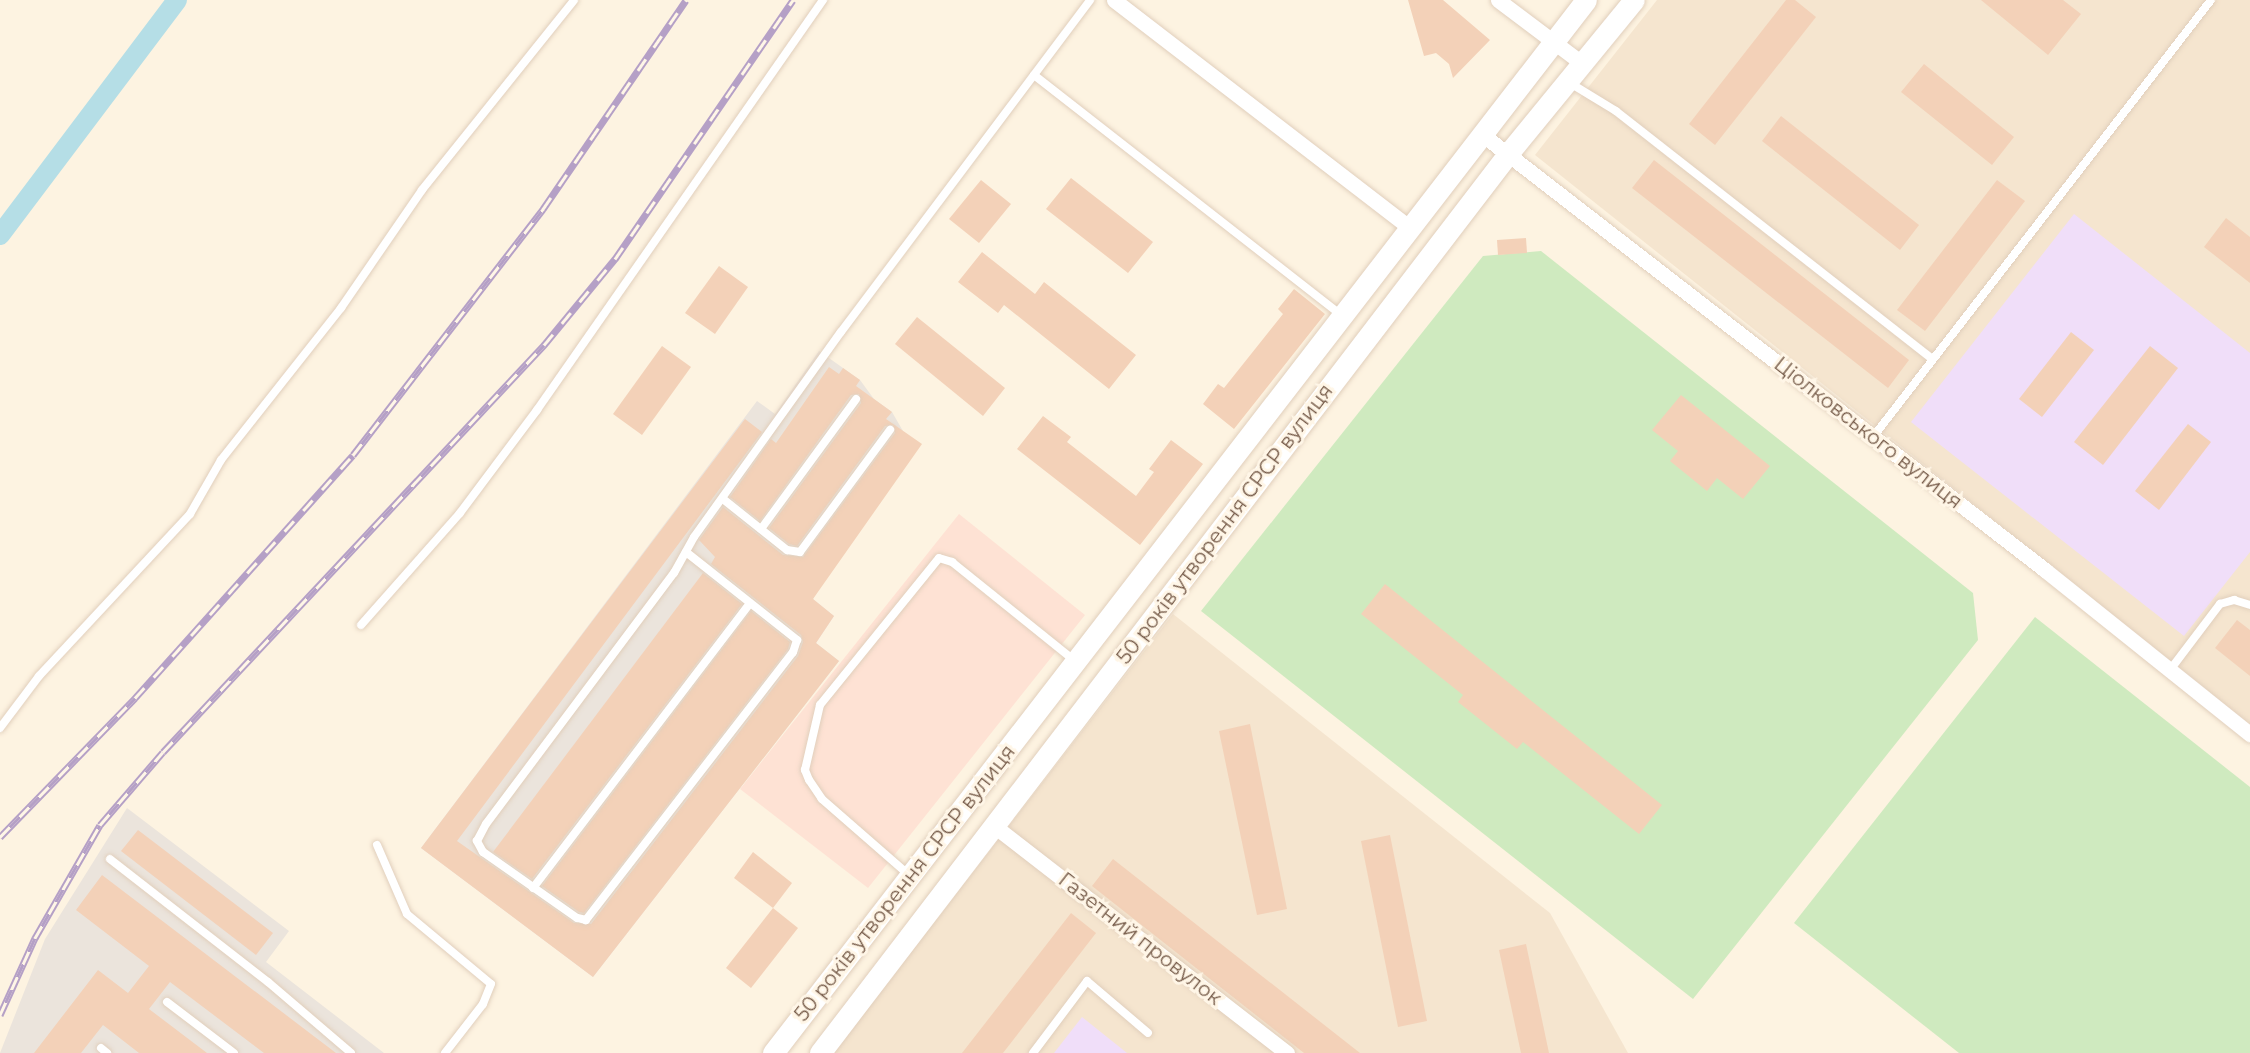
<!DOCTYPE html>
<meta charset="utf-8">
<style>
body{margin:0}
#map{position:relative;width:2250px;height:1053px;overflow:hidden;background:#fdf3e1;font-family:Montserrat,sans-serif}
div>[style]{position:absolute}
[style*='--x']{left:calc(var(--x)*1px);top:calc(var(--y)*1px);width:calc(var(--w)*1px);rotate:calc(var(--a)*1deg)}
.residential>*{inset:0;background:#f5e5cf}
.commercial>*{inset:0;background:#fee2d4}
.industrial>*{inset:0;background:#ebe4dc}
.education>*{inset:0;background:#f0def9}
.green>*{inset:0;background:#cfeabf}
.canal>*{height:20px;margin:-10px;padding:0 10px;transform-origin:10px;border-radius:10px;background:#b5dee6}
.building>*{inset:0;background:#f3d1b8}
.roads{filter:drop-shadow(0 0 2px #e1cfbc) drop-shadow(0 0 2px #e1cfbc)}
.lane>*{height:8px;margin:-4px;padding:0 4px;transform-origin:4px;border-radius:4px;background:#fff}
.street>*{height:15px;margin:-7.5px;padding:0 7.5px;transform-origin:7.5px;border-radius:7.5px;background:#fff}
.secondary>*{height:21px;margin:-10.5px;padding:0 10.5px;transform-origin:10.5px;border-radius:10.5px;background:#fff}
.rail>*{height:7px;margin-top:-3.5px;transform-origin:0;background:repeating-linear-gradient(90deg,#fff6e7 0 14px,#b5a0c6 0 28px);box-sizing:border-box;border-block:2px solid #b5a0c6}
span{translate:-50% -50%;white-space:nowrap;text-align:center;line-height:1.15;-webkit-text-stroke:6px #fff6e7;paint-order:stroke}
.street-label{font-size:20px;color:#745947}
</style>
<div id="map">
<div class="residential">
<div style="clip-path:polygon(1657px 0,2250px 0,2250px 724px,1535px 155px)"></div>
<div style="clip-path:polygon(1173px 614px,1550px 913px,1628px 1053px,833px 1053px)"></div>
</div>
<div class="commercial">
<div style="clip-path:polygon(959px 514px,1085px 615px,868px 888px,740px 789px)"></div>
</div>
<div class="industrial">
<div style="clip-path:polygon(819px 351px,860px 380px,874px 399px,892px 412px,903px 431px,813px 599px,834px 616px,816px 643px,839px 661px,593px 977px,421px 848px,757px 401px,775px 414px)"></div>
<div style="clip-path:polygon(127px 808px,289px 931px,266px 962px,384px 1053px,0 1053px,45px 939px)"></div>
</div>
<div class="education">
<div style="clip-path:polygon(2074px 214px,2250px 353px,2250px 552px,2184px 636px,1911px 422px)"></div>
<div style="clip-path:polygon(1082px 1017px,1127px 1053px,1054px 1053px)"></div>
</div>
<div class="green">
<div style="clip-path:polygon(1541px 251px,1973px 593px,1978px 640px,1693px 999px,1201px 611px,1483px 256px)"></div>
<div style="clip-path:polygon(2035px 617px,2250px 787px,2250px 1053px,1959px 1053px,1794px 923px)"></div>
</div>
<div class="canal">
<div style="--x:0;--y:235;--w:294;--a:-53"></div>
</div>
<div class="building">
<div style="clip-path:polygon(1408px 0,1443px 0,1490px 40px,1453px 78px,1449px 64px,1436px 53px,1424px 56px)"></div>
<div style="clip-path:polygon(1786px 0,1795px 0,1816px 17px,1715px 145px,1689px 124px)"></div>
<div style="clip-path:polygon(1981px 0,2063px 0,2081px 14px,2048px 55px)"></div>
<div style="clip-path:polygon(1924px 64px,2014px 137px,1992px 165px,1901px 92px)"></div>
<div style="clip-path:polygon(1781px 116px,1919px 225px,1900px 250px,1762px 141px)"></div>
<div style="clip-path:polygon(1654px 160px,1909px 360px,1888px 388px,1632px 188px)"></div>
<div style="clip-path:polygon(1071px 178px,1153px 242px,1128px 273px,1046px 209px)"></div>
<div style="clip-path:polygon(981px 180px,1011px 204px,979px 243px,949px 219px)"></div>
<div style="clip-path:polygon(1997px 180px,2025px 201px,1925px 331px,1897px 310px)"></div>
<div style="clip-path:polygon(2226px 218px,2250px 237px,2250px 283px,2204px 247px)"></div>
<div style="clip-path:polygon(1526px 238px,1527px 253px,1498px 255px,1497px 240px)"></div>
<div style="clip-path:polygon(982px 252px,1035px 294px,1044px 282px,1136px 355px,1109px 389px,1004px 305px,998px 313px,958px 282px)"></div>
<div style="clip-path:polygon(719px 266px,748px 287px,715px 334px,685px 313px)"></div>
<div style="clip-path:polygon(1294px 289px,1325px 314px,1234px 429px,1203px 404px,1218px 384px,1224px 388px,1283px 314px,1278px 309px)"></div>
<div style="clip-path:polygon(917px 317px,1005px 388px,983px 416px,895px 344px)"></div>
<div style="clip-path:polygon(2071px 332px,2094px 350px,2042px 417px,2019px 399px)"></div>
<div style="clip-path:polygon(662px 346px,691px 367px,642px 435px,613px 414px)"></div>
<div style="clip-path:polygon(2150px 346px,2178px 368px,2103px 465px,2074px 442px)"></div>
<div style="clip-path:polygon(829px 367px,839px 374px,843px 368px,860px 380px,856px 386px,892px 412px,886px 419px,922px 444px,813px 599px,834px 616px,816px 643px,839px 661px,593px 977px,421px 848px,745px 419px,762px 432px,457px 841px,574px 923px,591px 924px,798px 656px,803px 642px,801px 635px,711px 564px,715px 557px,699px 540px,723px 507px,783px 555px,803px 557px,895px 433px,893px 425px,885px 426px,797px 546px,789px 544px,769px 528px,861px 403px,859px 394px,851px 395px,760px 521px,730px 497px,771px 439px,776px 443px)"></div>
<div style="clip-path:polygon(1681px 395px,1770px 466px,1743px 499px,1717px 478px,1707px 491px,1670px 461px,1678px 451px,1652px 430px)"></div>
<div style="clip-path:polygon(1043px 416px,1071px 437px,1067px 442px,1136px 496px,1154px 472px,1149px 469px,1171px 440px,1203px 464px,1140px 545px,1017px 449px)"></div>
<div style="clip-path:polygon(2188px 424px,2211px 442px,2159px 510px,2135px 491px)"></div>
<div style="clip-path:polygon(703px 573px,742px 604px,532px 879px,493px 852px)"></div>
<div style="clip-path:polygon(1385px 584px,1662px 805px,1639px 834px,1523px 742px,1517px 749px,1458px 702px,1463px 695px,1361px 614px)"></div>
<div style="clip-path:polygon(751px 611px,790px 642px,788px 649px,584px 913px,579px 912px,542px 886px)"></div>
<div style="clip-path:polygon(2237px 620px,2250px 630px,2250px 676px,2215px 648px)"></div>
<div style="clip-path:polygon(1250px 724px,1287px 909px,1257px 915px,1219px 731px)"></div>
<div style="clip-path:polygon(138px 830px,273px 933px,256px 955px,121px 851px)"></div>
<div style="clip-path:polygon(1390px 835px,1427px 1021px,1398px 1027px,1361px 841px)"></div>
<div style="clip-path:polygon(753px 852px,792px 883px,773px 908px,734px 878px)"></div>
<div style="clip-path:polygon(1113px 859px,1360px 1053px,1304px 1053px,1092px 886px)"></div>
<div style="clip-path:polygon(102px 875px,336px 1053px,264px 1053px,170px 982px,149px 1009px,207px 1053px,139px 1053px,103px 1025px,81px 1053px,34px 1053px,98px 970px,128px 993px,149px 966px,76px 910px)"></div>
<div style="clip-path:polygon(773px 908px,798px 928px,751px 988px,726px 968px)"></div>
<div style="clip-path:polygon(1071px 913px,1096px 933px,1003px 1053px,962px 1053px)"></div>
<div style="clip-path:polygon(1526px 944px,1549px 1053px,1521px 1053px,1499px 950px)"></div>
</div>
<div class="roads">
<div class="lane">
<div style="--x:1034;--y:75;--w:388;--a:38"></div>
<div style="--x:1570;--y:83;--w:54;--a:31.3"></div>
<div style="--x:1616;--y:111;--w:402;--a:38.1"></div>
<div style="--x:1873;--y:437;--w:552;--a:-52.28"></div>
<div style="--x:723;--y:499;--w:82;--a:38.6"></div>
<div style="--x:787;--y:550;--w:13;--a:9"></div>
<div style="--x:800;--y:552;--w:152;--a:-53.6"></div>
<div style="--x:761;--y:529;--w:161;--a:-53.8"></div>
<div style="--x:686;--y:552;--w:142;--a:38.4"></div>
<div style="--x:797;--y:640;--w:13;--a:108"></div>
<div style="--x:793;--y:652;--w:339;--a:127.7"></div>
<div style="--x:586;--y:920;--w:9;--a:-167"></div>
<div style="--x:577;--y:918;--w:115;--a:-144.9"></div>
<div style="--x:483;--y:852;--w:13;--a:-119"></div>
<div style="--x:477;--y:841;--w:19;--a:-62"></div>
<div style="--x:486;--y:824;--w:314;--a:-53.2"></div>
<div style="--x:674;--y:573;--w:41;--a:-60.9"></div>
<div style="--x:694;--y:537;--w:252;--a:-54.4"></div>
<div style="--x:841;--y:332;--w:415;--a:-53.1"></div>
<div style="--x:361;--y:625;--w:149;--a:-48.5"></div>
<div style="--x:460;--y:513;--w:129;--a:-53.2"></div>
<div style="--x:537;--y:410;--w:500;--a:-55.1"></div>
<div style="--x:2170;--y:670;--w:83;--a:-52.9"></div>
<div style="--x:2220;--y:604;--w:15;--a:-16"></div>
<div style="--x:2234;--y:600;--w:17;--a:17"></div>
<div style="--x:0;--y:728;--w:65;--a:-53.1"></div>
<div style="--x:39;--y:676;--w:221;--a:-47"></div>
<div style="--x:190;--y:514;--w:62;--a:-60.1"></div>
<div style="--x:221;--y:460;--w:194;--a:-51.7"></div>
<div style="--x:341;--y:308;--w:143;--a:-55.5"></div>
<div style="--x:422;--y:190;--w:243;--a:-51.3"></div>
<div style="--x:377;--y:845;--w:75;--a:66.5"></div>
<div style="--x:407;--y:914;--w:109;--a:39.8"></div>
<div style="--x:491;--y:984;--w:22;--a:112"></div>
<div style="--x:483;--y:1004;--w:62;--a:127.8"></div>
<div style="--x:110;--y:859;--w:200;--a:37.9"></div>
<div style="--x:268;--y:982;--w:109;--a:40.5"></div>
<div style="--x:909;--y:875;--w:116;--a:-138.9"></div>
<div style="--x:822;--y:799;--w:23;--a:-124"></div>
<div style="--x:809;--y:780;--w:11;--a:-112"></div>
<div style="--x:805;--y:770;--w:67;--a:-77"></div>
<div style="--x:820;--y:705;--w:189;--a:-51"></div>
<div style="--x:939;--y:558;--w:14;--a:17"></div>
<div style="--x:952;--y:562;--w:158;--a:38.8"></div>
<div style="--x:533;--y:888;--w:358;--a:-52.7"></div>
<div style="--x:167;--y:1002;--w:84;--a:37.3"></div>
<div style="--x:101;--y:1048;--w:8;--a:40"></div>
<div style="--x:1033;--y:1053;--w:90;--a:-53.1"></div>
<div style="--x:1087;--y:981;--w:80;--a:40.4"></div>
</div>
<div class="street">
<div style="--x:1114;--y:0;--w:375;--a:37.6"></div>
<div style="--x:1498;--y:0;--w:106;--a:37"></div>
<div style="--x:1483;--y:135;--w:711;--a:37.74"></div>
<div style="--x:2045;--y:570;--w:263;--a:38.7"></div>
<div style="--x:993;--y:825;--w:372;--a:37.8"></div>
</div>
<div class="secondary">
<div style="--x:773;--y:1053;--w:1330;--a:-52.33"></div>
<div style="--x:820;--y:1053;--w:1131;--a:-52.58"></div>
<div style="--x:1507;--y:155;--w:200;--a:-50.7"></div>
</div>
</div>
<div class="rail">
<div style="--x:0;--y:837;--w:194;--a:-45.8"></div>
<div style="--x:135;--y:698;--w:326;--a:-48.1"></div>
<div style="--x:353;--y:455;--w:311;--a:-52.3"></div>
<div style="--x:543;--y:209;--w:253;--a:-55.6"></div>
<div style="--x:0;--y:1015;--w:85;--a:-65.6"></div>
<div style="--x:35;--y:938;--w:130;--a:-60.1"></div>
<div style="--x:100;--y:825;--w:96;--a:-49.2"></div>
<div style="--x:163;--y:752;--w:558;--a:-46.89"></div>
<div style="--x:544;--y:345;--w:112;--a:-50.5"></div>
<div style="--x:615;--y:259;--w:314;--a:-55.5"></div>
</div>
<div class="street-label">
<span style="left:1868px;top:433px;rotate:38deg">Ціолковського вулиця</span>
<span style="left:1225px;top:524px;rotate:-53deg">50 років утворення СРСР вулиця</span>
<span style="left:905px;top:883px;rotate:-52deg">50 років утворення СРСР вулиця</span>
<span style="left:1140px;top:939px;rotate:38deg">Газетний провулок</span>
</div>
</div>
